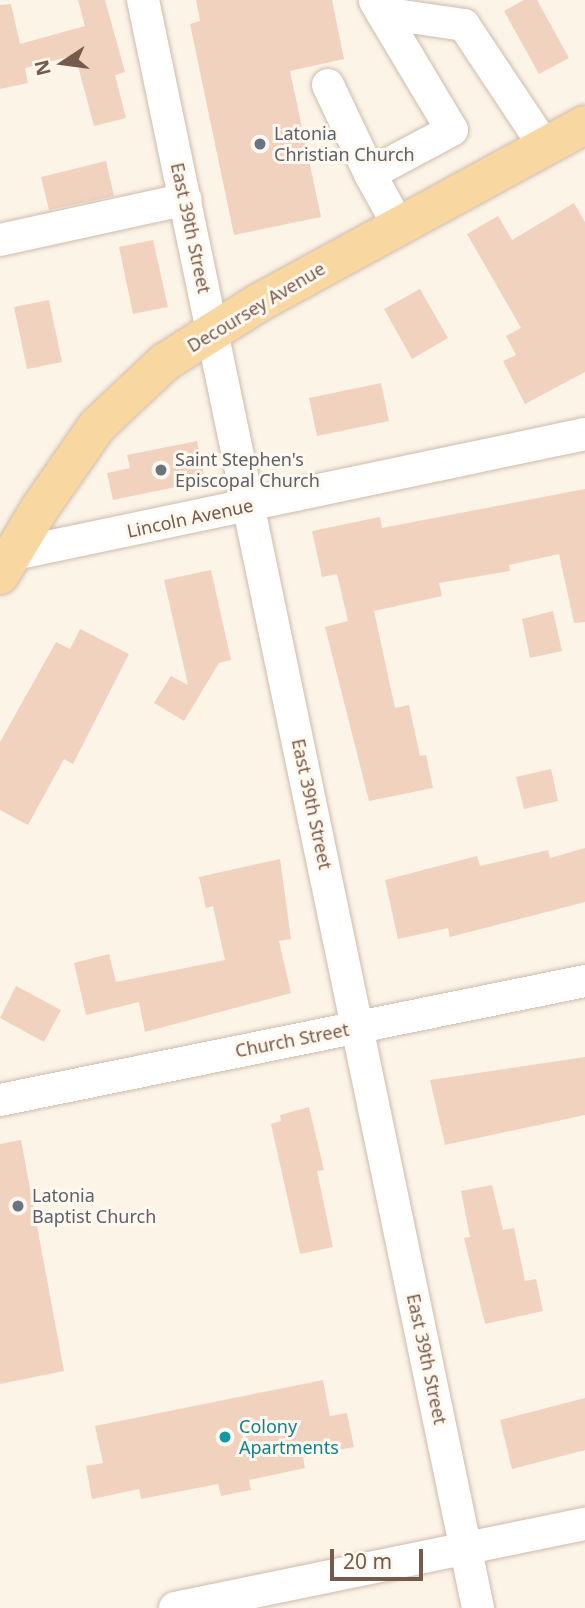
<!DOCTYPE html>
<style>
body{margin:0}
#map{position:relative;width:585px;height:1608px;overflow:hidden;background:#fcf4e7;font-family:"Noto Sans",sans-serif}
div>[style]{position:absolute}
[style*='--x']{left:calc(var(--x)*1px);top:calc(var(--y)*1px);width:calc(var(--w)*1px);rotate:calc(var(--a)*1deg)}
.building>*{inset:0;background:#f1d2bf}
.roads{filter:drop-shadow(0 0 2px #cebbad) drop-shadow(0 0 2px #cebbad)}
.minor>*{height:32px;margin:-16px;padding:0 16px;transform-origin:16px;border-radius:16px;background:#fff}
.major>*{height:38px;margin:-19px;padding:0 19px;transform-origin:19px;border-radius:19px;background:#f9d7a1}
.dots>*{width:19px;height:19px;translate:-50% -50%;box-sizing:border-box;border:4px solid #fff8ee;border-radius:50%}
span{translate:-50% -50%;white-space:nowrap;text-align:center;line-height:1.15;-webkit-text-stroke:6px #fff8ee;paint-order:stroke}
.worship-label{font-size:18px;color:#5b616d}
.left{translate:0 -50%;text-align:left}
.street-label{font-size:18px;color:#765a4b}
.culture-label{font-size:18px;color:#0d838f}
.north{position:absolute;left:28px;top:28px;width:70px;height:70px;-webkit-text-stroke:5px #fff8ee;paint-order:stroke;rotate:257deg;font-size:19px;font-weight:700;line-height:28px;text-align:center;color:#765a4b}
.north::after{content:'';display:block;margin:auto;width:24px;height:32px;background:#765a4b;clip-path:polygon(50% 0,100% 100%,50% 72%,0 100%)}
.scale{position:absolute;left:330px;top:1549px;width:93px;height:32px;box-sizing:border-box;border:4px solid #765a4b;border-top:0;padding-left:9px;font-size:21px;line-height:24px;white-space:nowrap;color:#765a4b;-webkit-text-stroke:5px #fff8ee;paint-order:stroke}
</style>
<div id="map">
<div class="building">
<div style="clip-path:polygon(78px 0,105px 0,125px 72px,115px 75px,126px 118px,94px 126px,75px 55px,25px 68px,28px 83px,0 89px,0 5px,11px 4px,20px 44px,85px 26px)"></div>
<div style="clip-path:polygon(196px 0,332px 0,344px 59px,290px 71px,321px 217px,234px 235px,190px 24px,200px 21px)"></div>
<div style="clip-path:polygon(524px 0,537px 0,569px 58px,539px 74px,504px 11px)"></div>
<div style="clip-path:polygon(106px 161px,114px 196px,49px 210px,41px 177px)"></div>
<div style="clip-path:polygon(574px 203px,585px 222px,585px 372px,525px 404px,503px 361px,516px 355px,506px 336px,521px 328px,467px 234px,498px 216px,512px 240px)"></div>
<div style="clip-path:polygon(153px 240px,168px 307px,133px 314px,119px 247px)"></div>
<div style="clip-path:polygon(420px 289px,448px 338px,412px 359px,384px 309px)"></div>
<div style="clip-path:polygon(49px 300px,62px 362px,27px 369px,14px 307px)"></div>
<div style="clip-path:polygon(381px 383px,389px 421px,317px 436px,309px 398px)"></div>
<div style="clip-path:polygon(197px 441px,205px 481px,113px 500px,107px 473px,130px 468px,127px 455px)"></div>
<div style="clip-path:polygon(585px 489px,585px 622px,574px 623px,559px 554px,509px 565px,510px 571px,439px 583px,442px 596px,374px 611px,395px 708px,409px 705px,420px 756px,426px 755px,433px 788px,369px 801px,325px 627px,348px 621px,337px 574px,322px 577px,312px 531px,380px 517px,382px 528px)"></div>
<div style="clip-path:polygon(211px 570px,231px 660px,219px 663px,184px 721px,154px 703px,171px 676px,188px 685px,164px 580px)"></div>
<div style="clip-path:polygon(553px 611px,562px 651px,530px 658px,522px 619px)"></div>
<div style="clip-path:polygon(80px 629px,129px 654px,73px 764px,64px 759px,28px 825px,0 810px,0 742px,56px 642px,70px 649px)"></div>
<div style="clip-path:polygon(551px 769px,558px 801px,524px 809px,516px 777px)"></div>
<div style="clip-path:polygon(585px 848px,585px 902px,450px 937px,448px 928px,398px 939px,385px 880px,477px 856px,480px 866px,548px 850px,550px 858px)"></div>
<div style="clip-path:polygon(280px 859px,291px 939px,279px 941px,291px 993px,145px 1032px,139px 1002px,86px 1015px,74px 963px,109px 954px,116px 982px,225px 960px,213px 906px,206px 908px,199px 877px)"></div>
<div style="clip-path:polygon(16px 986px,61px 1010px,44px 1042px,0 1018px)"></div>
<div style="clip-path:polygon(585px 1057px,585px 1115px,445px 1145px,430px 1080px)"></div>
<div style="clip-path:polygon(309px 1107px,324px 1170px,317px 1171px,333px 1247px,300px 1254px,271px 1124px,281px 1121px,280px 1115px)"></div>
<div style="clip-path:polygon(21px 1140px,64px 1371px,0 1384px,0 1144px)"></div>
<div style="clip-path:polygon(492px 1185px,503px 1230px,514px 1228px,525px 1281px,536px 1279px,543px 1311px,485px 1324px,464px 1238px,470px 1237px,461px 1191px)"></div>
<div style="clip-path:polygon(323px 1380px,330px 1416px,347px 1413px,354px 1447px,303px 1457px,305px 1468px,249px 1480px,251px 1490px,221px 1496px,218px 1484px,141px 1499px,139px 1489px,92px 1499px,86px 1466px,103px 1463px,95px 1426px)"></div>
<div style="clip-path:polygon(585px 1398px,585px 1450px,512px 1469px,500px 1420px)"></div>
</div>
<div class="roads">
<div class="minor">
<div style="--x:143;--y:0;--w:1643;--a:78.23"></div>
<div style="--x:375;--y:1;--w:14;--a:60"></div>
<div style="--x:382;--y:13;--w:83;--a:8.3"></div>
<div style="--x:464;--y:25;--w:146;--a:56.4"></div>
<div style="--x:382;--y:13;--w:136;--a:59.1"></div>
<div style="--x:452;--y:130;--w:93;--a:151.8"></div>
<div style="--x:370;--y:174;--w:58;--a:61.2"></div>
<div style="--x:328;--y:85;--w:98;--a:64.7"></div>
<div style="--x:0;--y:240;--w:190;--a:-12.4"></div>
<div style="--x:0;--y:557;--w:598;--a:-11.87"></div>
<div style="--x:0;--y:1100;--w:597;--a:-11.5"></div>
<div style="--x:175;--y:1608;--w:419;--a:-11.6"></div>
</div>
<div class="major">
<div style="--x:0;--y:575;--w:78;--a:-59.2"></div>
<div style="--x:40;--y:508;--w:100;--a:-55.2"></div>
<div style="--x:97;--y:426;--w:93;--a:-43.3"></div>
<div style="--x:165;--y:362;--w:112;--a:-32.3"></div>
<div style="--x:260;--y:302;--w:370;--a:-28.6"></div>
</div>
</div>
<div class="dots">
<div style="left:260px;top:144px;background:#6b7280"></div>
<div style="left:161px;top:470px;background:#6b7280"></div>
<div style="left:18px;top:1206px;background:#6b7280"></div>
<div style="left:225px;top:1437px;background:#0f9aa8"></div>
</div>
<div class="worship-label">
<span class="left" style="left:274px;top:144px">Latonia<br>Christian Church</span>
<span class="left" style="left:175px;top:470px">Saint Stephen's<br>Episcopal Church</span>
<span class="left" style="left:32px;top:1206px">Latonia<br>Baptist Church</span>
</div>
<div class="street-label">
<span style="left:191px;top:228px;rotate:78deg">East 39th Street</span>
<span style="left:256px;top:307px;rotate:-31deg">Decoursey Avenue</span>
<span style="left:190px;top:518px;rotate:-12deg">Lincoln Avenue</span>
<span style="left:312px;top:804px;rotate:78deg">East 39th Street</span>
<span style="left:292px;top:1040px;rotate:-11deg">Church Street</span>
<span style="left:427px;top:1359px;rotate:78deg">East 39th Street</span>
</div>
<div class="culture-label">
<span class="left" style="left:239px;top:1437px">Colony<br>Apartments</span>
</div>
<div class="north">N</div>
<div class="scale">20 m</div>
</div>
